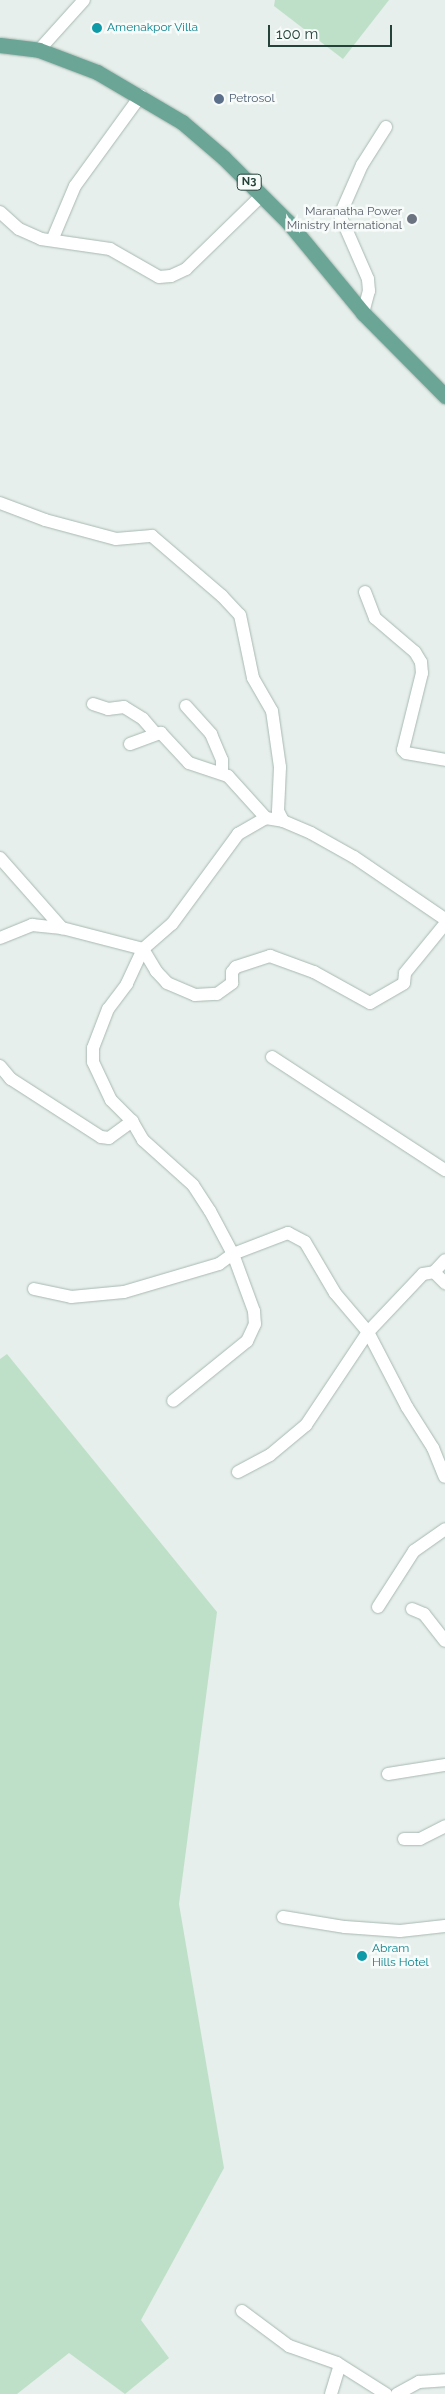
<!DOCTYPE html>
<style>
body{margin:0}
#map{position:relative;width:445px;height:2394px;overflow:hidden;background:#e6efeb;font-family:Raleway,sans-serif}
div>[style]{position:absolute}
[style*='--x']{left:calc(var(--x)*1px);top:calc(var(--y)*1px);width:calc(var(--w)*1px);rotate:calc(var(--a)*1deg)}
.green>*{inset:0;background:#bfe0c8}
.roads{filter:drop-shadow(0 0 1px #a8b8b2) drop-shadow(0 0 1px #a8b8b2)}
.minor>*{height:12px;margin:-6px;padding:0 6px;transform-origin:6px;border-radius:6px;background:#fff}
.major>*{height:15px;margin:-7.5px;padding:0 7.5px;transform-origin:7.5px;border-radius:7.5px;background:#6aa596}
.dots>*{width:14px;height:14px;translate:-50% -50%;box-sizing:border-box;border:2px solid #f7fbf9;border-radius:50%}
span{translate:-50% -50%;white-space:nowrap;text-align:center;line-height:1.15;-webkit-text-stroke:5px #f7fbf9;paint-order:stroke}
.shield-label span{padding:1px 4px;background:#f7fbf9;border:1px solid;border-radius:4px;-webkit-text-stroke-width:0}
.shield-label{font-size:11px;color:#24423a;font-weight:700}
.culture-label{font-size:12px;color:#0d838f}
.left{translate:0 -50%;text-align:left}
.service-label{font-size:12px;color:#4e5e75}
.worship-label{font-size:12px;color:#5b616d}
.right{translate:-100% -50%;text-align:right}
.scale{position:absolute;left:268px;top:25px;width:124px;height:22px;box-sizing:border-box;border:2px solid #24423a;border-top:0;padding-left:6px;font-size:15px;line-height:18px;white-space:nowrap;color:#24423a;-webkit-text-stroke:4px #f7fbf9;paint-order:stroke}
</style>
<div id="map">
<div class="green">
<div style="clip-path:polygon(275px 0,389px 0,343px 59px,274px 6px)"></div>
<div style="clip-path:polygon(7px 1354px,217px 1612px,179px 1904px,224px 2168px,141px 2320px,169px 2358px,125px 2394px,69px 2353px,17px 2394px,0 2394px,0 1359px)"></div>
</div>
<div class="roads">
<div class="minor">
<div style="--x:39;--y:50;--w:67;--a:-48"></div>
<div style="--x:0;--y:212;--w:25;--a:42"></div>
<div style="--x:19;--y:229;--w:24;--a:24"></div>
<div style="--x:41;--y:239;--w:70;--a:8.2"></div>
<div style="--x:110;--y:249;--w:56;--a:29.7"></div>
<div style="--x:159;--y:277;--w:12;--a:-5"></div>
<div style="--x:171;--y:276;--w:17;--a:-25"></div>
<div style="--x:186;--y:269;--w:106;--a:-44.2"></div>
<div style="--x:53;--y:238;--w:56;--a:-67.1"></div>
<div style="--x:75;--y:186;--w:112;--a:-54"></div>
<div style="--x:363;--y:313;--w:23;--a:-75"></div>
<div style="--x:369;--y:291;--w:12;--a:-95"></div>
<div style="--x:368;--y:279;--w:70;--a:-113.6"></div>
<div style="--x:340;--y:215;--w:55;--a:-66.3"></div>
<div style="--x:362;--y:165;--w:45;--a:-57.7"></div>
<div style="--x:0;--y:503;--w:48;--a:20.7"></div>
<div style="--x:45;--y:520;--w:73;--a:15"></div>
<div style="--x:116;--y:539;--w:36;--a:-5"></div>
<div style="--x:152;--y:536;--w:92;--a:40.6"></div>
<div style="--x:222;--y:596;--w:26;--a:47"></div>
<div style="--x:240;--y:615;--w:64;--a:78.3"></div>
<div style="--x:253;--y:678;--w:38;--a:60"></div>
<div style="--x:272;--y:711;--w:57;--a:81.9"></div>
<div style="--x:280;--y:767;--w:44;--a:92.6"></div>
<div style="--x:278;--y:811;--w:11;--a:63"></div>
<div style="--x:365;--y:592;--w:28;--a:69"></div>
<div style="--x:375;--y:618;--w:52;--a:40.4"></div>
<div style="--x:415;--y:652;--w:12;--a:59"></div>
<div style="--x:421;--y:662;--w:11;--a:85"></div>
<div style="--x:422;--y:673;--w:79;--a:103.9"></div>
<div style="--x:403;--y:750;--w:4;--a:45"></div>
<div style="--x:406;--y:753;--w:40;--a:10"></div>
<div style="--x:93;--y:704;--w:16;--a:18"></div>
<div style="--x:108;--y:709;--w:16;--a:-7"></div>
<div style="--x:124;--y:707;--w:22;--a:32"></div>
<div style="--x:143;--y:719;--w:18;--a:49"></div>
<div style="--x:186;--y:706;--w:38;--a:48"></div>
<div style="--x:211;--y:734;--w:28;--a:67"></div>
<div style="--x:222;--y:760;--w:13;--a:90"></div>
<div style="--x:130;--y:744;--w:33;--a:-20"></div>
<div style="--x:161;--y:733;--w:41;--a:47"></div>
<div style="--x:189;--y:763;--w:41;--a:18.4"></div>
<div style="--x:228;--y:776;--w:57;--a:47.9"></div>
<div style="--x:0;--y:858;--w:94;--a:48.5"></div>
<div style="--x:62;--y:928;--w:84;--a:14.5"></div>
<div style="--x:143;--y:949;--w:38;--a:-41"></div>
<div style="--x:172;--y:924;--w:112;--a:-53.7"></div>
<div style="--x:238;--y:834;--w:32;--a:-30"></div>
<div style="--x:266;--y:818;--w:17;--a:10"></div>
<div style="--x:283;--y:821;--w:30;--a:23"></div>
<div style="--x:311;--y:833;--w:49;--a:29.2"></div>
<div style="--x:354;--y:857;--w:110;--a:34.3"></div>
<div style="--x:0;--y:938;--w:35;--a:-22"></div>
<div style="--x:32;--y:925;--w:30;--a:6"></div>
<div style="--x:143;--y:949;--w:38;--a:115"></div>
<div style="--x:127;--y:984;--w:31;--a:127"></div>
<div style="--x:108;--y:1009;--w:42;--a:111"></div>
<div style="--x:93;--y:1048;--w:14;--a:90"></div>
<div style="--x:93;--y:1062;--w:42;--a:64.7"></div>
<div style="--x:111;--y:1100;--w:30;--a:45"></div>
<div style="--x:132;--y:1121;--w:22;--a:60"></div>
<div style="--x:143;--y:1140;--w:67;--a:42"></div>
<div style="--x:193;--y:1185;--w:31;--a:57"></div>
<div style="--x:210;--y:1211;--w:49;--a:61.9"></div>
<div style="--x:233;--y:1254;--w:61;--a:69.8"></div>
<div style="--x:254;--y:1311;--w:13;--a:86"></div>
<div style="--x:255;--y:1324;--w:19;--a:115"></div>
<div style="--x:247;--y:1341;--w:95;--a:141"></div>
<div style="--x:143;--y:949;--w:26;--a:59"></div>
<div style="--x:156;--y:971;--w:16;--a:47"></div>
<div style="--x:167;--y:983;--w:30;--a:23"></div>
<div style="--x:195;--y:995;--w:22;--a:-3"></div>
<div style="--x:217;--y:994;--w:19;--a:-36"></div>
<div style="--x:232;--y:983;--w:11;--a:-90"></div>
<div style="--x:232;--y:972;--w:6;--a:-51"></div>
<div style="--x:236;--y:967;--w:36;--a:-18"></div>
<div style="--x:270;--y:956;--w:47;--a:20"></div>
<div style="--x:314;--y:972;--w:64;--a:29"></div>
<div style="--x:370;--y:1003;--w:39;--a:-30"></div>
<div style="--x:404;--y:983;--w:10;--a:-84"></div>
<div style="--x:405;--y:973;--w:63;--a:-50.8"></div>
<div style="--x:272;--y:1057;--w:207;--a:33.2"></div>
<div style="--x:0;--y:1066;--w:17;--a:50"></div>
<div style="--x:11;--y:1079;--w:107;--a:32.8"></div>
<div style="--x:101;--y:1137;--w:8;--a:7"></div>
<div style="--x:109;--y:1138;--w:29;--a:-36"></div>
<div style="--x:434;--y:1272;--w:16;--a:45"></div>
<div style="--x:34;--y:1289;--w:38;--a:12"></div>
<div style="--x:71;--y:1297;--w:53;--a:-5.4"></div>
<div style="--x:124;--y:1292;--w:99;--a:-16.4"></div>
<div style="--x:219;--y:1264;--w:17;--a:-36"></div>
<div style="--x:233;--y:1254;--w:59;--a:-20.9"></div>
<div style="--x:288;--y:1233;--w:19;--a:28"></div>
<div style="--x:305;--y:1242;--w:59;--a:59.5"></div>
<div style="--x:335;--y:1293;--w:51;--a:49.8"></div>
<div style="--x:368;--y:1332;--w:85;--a:62.5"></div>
<div style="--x:407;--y:1407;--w:49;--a:57.6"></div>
<div style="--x:433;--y:1448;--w:31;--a:68"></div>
<div style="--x:238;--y:1472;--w:36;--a:-28"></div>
<div style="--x:270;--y:1455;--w:47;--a:-39.8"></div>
<div style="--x:306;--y:1425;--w:112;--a:-56.3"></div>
<div style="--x:368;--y:1332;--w:80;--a:-46.5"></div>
<div style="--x:423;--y:1274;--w:11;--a:-10"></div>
<div style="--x:434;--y:1272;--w:16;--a:-47"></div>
<div style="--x:378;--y:1607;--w:67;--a:-57.3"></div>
<div style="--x:414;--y:1551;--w:38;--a:-35"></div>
<div style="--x:412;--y:1609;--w:13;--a:23"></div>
<div style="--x:424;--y:1614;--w:34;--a:52"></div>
<div style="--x:388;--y:1774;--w:58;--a:-9"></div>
<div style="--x:404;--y:1839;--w:16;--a:0"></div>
<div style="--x:420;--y:1839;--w:28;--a:-27"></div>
<div style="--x:283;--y:1917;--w:63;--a:9.2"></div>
<div style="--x:345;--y:1927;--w:55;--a:4.2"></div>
<div style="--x:400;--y:1931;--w:45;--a:-6.3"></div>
<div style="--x:242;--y:2311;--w:59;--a:36.7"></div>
<div style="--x:289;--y:2346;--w:51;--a:19.5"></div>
<div style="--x:337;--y:2363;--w:58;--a:32.3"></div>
<div style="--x:331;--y:2394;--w:30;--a:-73"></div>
<div style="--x:397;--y:2394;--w:25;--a:-29"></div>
<div style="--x:419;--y:2382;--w:26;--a:-4"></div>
</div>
<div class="major">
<div style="--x:0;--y:45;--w:39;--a:7"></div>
<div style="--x:39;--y:50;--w:62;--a:20.8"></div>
<div style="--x:97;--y:72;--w:99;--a:30.5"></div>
<div style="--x:182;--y:122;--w:55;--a:40.6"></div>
<div style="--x:224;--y:158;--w:91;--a:45"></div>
<div style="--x:288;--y:222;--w:118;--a:50.5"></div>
<div style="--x:363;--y:313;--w:117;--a:45.3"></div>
</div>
</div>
<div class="dots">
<div style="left:97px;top:28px;background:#0f9aa8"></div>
<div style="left:219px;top:99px;background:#5c6f8a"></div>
<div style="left:412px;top:219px;background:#6b7280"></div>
<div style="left:362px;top:1956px;background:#0f9aa8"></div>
</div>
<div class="shield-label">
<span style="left:249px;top:182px">N3</span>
</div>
<div class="culture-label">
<span class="left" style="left:107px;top:28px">Amenakpor Villa</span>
<span class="left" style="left:372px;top:1956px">Abram<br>Hills Hotel</span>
</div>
<div class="service-label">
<span class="left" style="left:229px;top:99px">Petrosol</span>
</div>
<div class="worship-label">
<span class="right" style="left:402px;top:219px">Maranatha Power<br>Ministry International</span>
</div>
<div class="scale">100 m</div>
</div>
